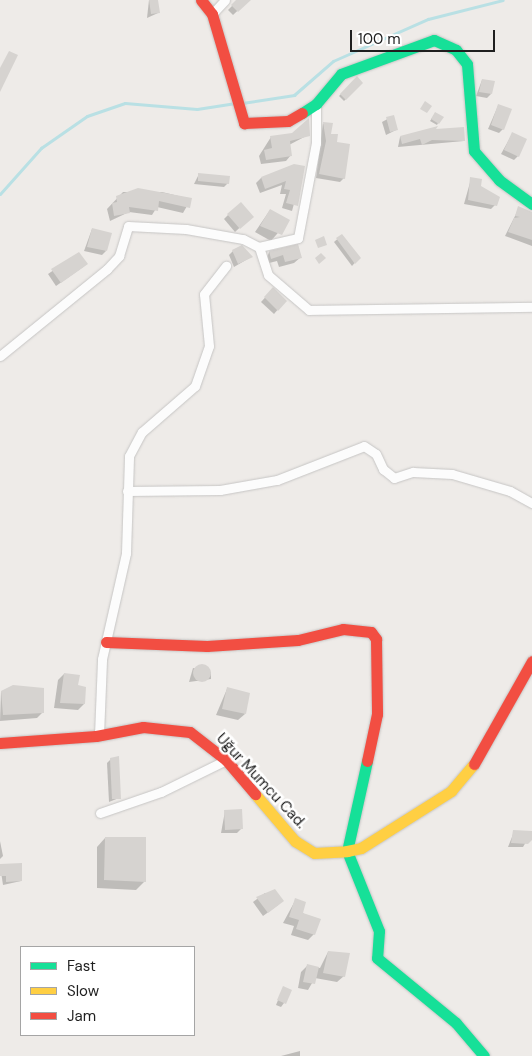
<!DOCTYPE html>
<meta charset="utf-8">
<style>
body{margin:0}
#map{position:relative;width:532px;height:1056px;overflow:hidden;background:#eeebe8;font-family:"DM Sans",sans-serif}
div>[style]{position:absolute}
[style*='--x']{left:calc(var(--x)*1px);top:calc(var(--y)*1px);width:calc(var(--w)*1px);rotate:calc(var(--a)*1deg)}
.shadow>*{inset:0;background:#0003}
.stream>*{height:3px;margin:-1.5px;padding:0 1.5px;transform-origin:1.5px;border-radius:1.5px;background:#b9e0e4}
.building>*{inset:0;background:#d6d3d0}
.round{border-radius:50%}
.roads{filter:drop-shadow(0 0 1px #c6c5c4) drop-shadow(0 0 1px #c6c5c4)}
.street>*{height:9px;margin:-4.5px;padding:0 4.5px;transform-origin:4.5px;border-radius:4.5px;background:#fcfcfc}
.fast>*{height:11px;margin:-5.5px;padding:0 5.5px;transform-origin:5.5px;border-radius:5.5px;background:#16e098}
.slow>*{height:11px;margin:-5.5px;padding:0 5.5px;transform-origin:5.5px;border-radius:5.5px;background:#ffcf43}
.jam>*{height:11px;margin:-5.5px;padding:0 5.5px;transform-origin:5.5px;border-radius:5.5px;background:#f24e42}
span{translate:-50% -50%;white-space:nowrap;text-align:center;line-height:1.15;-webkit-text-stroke:5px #fff;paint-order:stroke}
.street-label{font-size:15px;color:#1f1f1f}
.legend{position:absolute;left:20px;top:946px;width:175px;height:90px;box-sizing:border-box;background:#fff;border:1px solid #a5a5a5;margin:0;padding:6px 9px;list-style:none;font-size:15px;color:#1f1f1f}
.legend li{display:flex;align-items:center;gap:10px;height:25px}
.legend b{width:25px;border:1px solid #a5a5a5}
.scale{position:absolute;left:350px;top:30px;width:145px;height:22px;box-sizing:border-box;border:2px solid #1f1f1f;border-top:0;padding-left:6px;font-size:15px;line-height:18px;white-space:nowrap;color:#1f1f1f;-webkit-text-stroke:4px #fff;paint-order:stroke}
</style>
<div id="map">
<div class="shadow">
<div style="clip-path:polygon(149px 0,157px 0,158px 13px,147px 18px)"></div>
<div style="clip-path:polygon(238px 0,249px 0,233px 15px,228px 10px)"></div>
<div style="clip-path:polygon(357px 78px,362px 83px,344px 101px,339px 96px)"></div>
<div style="clip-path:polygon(482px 80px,491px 94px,487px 98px,476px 96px)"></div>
<div style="clip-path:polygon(498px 106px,503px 129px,499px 133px,488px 129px)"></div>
<div style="clip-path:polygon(434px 115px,438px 123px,437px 125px,430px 121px)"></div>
<div style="clip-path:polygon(393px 116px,396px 130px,386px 135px,382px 122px)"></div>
<div style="clip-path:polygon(323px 123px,336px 143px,344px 178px,340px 182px,316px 178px)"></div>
<div style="clip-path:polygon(434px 131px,464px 141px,398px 147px,400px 137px)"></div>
<div style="clip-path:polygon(512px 134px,518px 156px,514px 160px,501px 154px)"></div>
<div style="clip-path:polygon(308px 135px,289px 145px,291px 155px,286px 161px,261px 164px,259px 156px,271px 137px)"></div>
<div style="clip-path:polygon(304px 167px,292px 211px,282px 208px,286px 194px,280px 194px,282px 185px,260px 193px,256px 183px,261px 178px)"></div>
<div style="clip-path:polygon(199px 174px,228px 183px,224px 187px,194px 184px)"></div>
<div style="clip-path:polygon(471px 179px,495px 205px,491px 209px,464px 204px)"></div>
<div style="clip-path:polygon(123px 192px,162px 192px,191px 199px,183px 213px,157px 207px,152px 215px,129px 212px,110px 221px,107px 209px)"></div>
<div style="clip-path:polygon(519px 208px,532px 228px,532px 246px,505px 236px)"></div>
<div style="clip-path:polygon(270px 210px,288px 221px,271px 241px,255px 232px)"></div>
<div style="clip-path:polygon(228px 215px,248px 220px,235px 232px,224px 219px)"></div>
<div style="clip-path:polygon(92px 229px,106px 251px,102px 255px,84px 251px)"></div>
<div style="clip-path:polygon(342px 235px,359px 258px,352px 266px,334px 242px)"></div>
<div style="clip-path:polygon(298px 246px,301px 257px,294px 263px,279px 267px,277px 261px,265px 264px,269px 252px)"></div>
<div style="clip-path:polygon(233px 251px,251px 257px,234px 267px,229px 255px)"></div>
<div style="clip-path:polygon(79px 253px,83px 267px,56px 286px,48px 274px)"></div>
<div style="clip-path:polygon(273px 289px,285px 301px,274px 314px,261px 302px)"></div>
<div style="clip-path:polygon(193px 668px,211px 672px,211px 679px,189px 682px)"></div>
<div style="clip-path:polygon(64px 674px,77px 686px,84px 704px,78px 710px,54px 708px,58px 680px)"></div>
<div style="clip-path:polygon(227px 689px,245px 714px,238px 720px,216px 715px)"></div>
<div style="clip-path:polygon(1px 692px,43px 712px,37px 718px,0 721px)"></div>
<div style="clip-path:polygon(111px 759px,119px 798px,109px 802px,107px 763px)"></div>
<div style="clip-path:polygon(225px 811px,241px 829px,237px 833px,221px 833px)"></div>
<div style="clip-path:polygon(514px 832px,532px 832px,523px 847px,508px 847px)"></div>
<div style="clip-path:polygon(105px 838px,145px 881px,136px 890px,97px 888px,97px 847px)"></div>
<div style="clip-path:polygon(0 841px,3px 856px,0 859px)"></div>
<div style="clip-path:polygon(0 865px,21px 881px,3px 885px)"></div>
<div style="clip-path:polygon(265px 893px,278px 905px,263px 916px,253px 902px)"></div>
<div style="clip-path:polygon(296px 899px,314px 934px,308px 940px,291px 935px,294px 926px,283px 923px)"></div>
<div style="clip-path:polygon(328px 952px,344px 976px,337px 982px,315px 978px,308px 990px,298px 988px,301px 972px,307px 966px,320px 968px)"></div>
<div style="clip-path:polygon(283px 988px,284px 1003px,281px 1007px,276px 1005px)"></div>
<div style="clip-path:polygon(300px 1051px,300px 1056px,281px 1056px)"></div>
</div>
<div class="stream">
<div style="--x:242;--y:103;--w:53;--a:-8.7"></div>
<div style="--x:294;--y:95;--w:52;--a:-41.1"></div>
<div style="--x:333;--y:61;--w:104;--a:-23.9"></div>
<div style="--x:428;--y:19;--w:77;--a:-14.2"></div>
<div style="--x:0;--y:194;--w:62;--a:-48.3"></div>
<div style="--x:41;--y:148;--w:56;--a:-34.8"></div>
<div style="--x:87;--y:116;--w:40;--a:-18.9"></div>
<div style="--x:125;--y:103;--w:72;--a:4.8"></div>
<div style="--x:197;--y:109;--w:39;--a:-9"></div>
</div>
<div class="building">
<div style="clip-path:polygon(149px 0,158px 0,160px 13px,151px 14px)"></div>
<div style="clip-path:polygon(236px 0,251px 0,238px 12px,231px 5px)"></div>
<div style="clip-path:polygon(9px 51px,18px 55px,0 92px,0 68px)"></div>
<div style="clip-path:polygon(357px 76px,363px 83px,346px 100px,340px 94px)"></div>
<div style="clip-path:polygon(482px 79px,495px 81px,492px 94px,479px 92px)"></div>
<div style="clip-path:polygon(425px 101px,432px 106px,427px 113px,420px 109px)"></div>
<div style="clip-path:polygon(498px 104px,512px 109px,504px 130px,491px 125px)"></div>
<div style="clip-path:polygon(435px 112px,444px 117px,439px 124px,431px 119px)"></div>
<div style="clip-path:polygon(394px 115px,398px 130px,390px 132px,386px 117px)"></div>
<div style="clip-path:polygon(309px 118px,310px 136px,290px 141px,292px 156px,266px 160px,264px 150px,272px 148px,270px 136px,292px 133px)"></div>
<div style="clip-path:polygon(323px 122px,333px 123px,331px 134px,338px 134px,337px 142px,350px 144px,345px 179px,319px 174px,326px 141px)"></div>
<div style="clip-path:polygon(438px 126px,436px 129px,464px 127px,465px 141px,432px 140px,422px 145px,420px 139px,402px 144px,400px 136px)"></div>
<div style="clip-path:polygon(512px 132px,527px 139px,519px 157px,504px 150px)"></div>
<div style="clip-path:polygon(294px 164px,305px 166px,298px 206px,286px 203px,290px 190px,284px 189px,286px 181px,265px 189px,261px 177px)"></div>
<div style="clip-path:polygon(198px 173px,230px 176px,229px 184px,198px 181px)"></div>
<div style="clip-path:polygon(470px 177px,482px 179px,481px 186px,500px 197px,497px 206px,468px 200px)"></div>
<div style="clip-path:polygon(138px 188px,192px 198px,190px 208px,159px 201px,158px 211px,129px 207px,130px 213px,114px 216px,112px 203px,117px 202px,116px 196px)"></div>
<div style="clip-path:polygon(241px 202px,254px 217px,240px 229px,227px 214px)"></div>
<div style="clip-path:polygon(518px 206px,532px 212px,532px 240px,508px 232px,514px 218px,520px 217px,515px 216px)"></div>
<div style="clip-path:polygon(270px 209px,290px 220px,282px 235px,260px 226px)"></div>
<div style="clip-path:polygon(92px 228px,112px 233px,107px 251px,87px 247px)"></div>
<div style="clip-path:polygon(342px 234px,361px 258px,355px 264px,336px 238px)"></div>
<div style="clip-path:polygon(324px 236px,327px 245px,318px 248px,315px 240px)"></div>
<div style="clip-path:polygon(298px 244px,302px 258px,285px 262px,283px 255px,271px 259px,269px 251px)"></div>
<div style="clip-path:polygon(242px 245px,253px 257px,238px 264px,232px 250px)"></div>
<div style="clip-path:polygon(79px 252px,88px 264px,61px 283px,51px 269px)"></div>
<div style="clip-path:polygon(321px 253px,326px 258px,319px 264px,315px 258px)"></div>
<div style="clip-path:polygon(273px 287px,287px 301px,278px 311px,264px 297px)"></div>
<div class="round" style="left:193px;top:664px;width:18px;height:18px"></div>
<div style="clip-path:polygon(64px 673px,80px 675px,78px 685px,86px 687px,85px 704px,60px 703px)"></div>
<div style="clip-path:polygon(13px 685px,44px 688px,44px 713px,3px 715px,1px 691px)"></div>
<div style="clip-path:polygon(227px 687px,250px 693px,246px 714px,222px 709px)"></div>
<div style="clip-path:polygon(119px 756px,121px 799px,112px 799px,110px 758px)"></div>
<div style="clip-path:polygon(242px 809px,243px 829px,225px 830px,224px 810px)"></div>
<div style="clip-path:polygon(513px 830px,532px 831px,532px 840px,528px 844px,511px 843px)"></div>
<div style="clip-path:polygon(105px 837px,146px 837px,146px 882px,104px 880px)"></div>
<div style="clip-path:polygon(22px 863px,22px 881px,6px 882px,6px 876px,0 876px,0 864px)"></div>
<div style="clip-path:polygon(275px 889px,284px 901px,268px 913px,256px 897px)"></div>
<div style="clip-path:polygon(295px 898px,306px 902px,303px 913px,321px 919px,315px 935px,296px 929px,299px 920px,289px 917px)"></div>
<div style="clip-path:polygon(328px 951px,350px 953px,345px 977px,323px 973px)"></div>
<div style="clip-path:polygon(307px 964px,319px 967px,315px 984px,303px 982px)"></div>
<div style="clip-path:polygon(283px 986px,292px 990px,286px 1004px,277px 1000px)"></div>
</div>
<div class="roads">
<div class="street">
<div style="--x:212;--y:14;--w:19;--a:-47"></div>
<div style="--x:259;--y:247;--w:29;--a:72"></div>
<div style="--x:268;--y:275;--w:54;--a:40.5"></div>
<div style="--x:309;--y:310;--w:223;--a:-0.8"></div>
<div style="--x:0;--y:356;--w:138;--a:-39.1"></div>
<div style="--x:107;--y:269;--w:18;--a:-47"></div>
<div style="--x:119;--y:256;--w:31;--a:-73"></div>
<div style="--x:128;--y:226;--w:58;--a:3"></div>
<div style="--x:186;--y:229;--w:58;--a:10"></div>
<div style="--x:243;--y:239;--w:18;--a:27"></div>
<div style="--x:259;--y:247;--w:40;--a:-13"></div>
<div style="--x:298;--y:238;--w:97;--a:-79.3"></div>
<div style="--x:316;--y:143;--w:39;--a:-90"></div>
<div style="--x:127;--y:491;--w:93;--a:-0.6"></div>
<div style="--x:220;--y:490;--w:58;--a:-10"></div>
<div style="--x:277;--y:480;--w:93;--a:-21.3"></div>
<div style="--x:364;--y:446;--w:14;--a:34"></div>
<div style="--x:376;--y:454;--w:17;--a:65"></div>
<div style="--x:383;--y:469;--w:14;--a:39"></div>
<div style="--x:394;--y:478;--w:20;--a:-18"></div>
<div style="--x:413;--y:472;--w:39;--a:3"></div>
<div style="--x:452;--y:474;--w:60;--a:16.3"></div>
<div style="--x:510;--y:491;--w:25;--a:29"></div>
<div style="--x:99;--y:735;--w:76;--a:-87.7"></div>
<div style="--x:102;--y:659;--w:109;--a:-77.2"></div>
<div style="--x:126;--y:553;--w:97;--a:-88.2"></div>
<div style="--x:129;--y:456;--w:27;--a:-62"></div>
<div style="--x:142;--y:432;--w:70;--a:-41"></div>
<div style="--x:195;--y:386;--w:42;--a:-70.7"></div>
<div style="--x:209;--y:346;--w:52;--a:-95.5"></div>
<div style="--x:204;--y:294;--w:36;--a:-52"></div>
<div style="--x:100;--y:813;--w:65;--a:-19"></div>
<div style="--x:161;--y:792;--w:72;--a:-26.2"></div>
</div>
<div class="fast">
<div style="--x:302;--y:113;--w:17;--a:-33"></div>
<div style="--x:316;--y:104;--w:39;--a:-50"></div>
<div style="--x:341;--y:74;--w:99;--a:-20.1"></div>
<div style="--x:434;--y:40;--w:24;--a:24"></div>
<div style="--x:456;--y:50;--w:18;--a:52"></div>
<div style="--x:467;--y:64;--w:87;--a:85.4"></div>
<div style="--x:474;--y:151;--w:38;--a:49"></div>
<div style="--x:499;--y:180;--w:41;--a:36"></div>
<div style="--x:367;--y:761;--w:92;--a:102.5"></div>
<div style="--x:347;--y:851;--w:86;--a:68.2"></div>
<div style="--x:379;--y:931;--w:27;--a:94"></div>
<div style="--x:377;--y:958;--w:102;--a:39.4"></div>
<div style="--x:456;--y:1023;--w:43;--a:49.7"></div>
</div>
<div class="slow">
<div style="--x:255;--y:794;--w:62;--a:49.6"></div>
<div style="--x:295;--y:841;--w:22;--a:32"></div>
<div style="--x:314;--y:853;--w:33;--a:-3"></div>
<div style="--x:347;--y:851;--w:14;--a:-12"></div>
<div style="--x:361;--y:848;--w:107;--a:-32.3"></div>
<div style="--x:451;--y:791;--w:35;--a:-50"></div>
</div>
<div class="jam">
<div style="--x:201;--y:0;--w:18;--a:52"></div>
<div style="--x:212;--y:14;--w:114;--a:73.6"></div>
<div style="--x:244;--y:123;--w:44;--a:-2.6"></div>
<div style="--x:288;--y:121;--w:16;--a:-30"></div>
<div style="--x:106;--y:642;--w:101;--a:2.3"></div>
<div style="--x:207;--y:646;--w:91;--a:-3.8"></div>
<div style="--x:298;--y:640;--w:46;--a:-13.7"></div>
<div style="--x:343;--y:629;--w:28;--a:6"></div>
<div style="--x:371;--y:632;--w:9;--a:54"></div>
<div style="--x:376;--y:639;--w:75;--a:89.2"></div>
<div style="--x:377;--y:714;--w:48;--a:102"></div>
<div style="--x:0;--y:743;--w:96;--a:-4.2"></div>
<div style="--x:96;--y:736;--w:48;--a:-10.8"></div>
<div style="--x:143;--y:727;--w:47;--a:6.1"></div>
<div style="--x:190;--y:732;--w:46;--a:37.9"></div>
<div style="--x:226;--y:760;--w:45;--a:49.5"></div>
<div style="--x:474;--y:764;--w:118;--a:-60.6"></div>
</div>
</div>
<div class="street-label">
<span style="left:261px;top:781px;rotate:47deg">Uğur Mumcu Cad.</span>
</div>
<ul class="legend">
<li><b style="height:6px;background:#16e098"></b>Fast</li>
<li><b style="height:6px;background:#ffcf43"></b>Slow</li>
<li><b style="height:6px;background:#f24e42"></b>Jam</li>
</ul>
<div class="scale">100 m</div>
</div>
